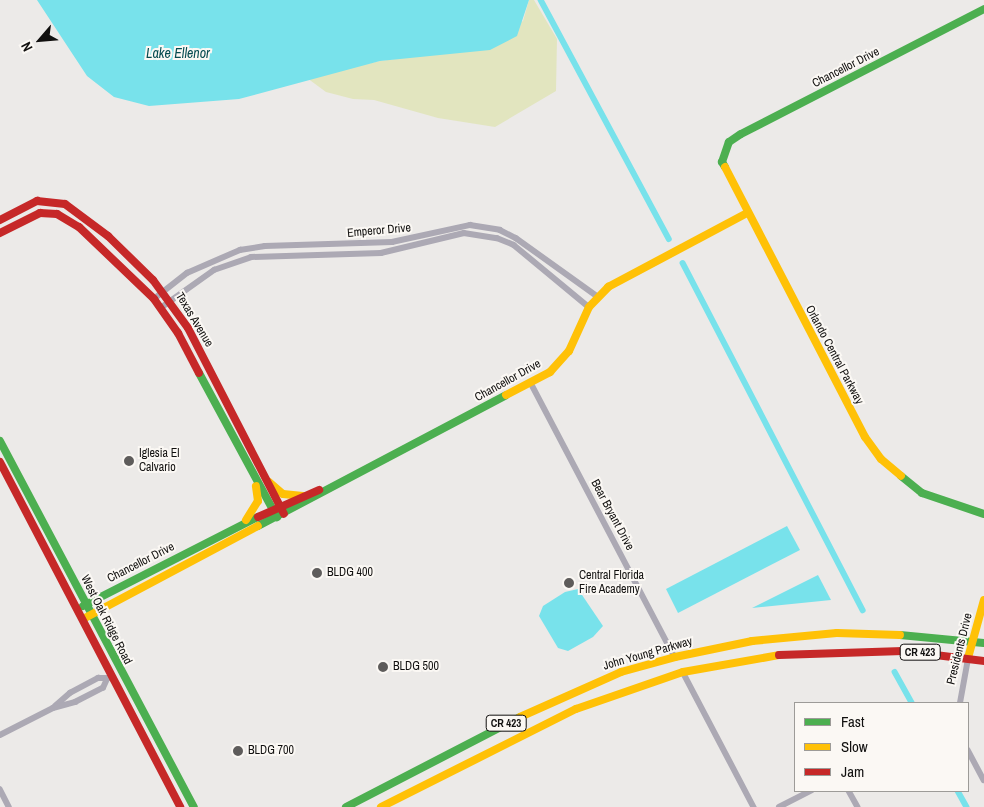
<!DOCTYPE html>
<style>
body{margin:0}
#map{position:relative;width:984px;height:807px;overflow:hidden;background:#eceae8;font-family:"Archivo Narrow",sans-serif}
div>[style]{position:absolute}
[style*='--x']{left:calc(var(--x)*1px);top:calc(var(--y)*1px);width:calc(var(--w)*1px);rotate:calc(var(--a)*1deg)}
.green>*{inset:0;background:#e2e5bf}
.water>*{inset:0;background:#78e2eb}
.canal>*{height:5.5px;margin:-2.75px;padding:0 2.75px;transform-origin:2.75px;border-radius:2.75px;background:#78e2eb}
.street>*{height:5.5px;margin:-2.75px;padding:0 2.75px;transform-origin:2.75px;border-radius:2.75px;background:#aca9b4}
.fast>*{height:8px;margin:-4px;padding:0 4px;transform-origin:4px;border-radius:4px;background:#4caf50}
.slow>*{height:8px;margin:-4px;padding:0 4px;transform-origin:4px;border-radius:4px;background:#ffc107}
.jam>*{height:8px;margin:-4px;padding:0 4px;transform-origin:4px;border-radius:4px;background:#c62828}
.dots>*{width:14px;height:14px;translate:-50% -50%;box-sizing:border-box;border:2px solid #fbf8f4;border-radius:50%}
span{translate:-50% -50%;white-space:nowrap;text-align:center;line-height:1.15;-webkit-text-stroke:4px #fbf8f4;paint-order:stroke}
.shield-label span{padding:1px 4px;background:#fbf8f4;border:1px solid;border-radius:4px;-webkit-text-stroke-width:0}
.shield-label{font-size:11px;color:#11100f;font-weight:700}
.street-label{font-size:12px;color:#11100f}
.poi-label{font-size:12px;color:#11100f}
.left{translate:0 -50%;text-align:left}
.water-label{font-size:14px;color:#054b50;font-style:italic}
.legend{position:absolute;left:794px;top:702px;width:175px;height:90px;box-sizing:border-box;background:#fbf8f4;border:1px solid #9d9b98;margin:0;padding:6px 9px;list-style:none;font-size:15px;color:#11100f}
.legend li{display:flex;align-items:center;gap:10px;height:25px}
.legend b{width:25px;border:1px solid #9d9b98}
.north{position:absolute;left:15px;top:15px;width:50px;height:50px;-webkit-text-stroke:4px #fbf8f4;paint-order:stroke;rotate:243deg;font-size:14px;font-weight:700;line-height:20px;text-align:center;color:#11100f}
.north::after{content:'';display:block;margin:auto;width:18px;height:22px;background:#11100f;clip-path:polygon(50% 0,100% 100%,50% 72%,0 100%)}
</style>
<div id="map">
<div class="green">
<div style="clip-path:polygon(529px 0,534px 0,557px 39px,556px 91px,495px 127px,438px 118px,374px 100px,353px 99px,326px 92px,307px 78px,380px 61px,470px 49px,523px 21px)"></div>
</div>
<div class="water">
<div style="clip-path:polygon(37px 0,529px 0,517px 36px,490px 50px,380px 61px,239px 99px,149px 106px,114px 97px,87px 76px)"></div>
<div style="clip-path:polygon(787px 526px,800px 550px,678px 613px,666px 589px)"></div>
<div style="clip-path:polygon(818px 575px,831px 600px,752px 608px)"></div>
<div style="clip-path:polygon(578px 589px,603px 626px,593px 637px,568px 651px,558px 648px,539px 616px,543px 606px,565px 592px)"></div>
</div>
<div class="canal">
<div style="--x:541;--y:0;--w:271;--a:61.8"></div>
<div style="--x:683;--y:263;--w:391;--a:62.6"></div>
<div style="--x:895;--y:672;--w:35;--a:61"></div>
<div style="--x:958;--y:791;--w:18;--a:61"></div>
</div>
<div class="street">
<div style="--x:154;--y:299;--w:42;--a:-38.2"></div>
<div style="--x:187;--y:273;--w:58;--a:-23.5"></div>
<div style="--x:240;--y:250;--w:25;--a:-9"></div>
<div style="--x:265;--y:246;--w:127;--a:-1.8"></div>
<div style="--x:392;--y:242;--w:80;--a:-12.3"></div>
<div style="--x:470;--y:225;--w:30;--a:9"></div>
<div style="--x:500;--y:230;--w:18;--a:27"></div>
<div style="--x:516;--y:238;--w:100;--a:35.6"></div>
<div style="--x:162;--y:307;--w:64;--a:-35.4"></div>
<div style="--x:214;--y:270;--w:39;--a:-19"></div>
<div style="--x:251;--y:257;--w:130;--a:-1.8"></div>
<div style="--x:381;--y:253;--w:85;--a:-13.5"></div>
<div style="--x:464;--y:233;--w:33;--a:9"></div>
<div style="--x:497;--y:238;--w:18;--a:22"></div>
<div style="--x:514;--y:245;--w:97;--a:39.6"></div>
<div style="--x:531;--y:383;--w:310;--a:62.3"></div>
<div style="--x:683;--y:672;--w:153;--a:62.3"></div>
<div style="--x:960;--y:703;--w:45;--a:-79.7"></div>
<div style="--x:55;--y:706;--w:20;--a:-41"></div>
<div style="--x:70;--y:693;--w:32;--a:-28"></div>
<div style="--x:98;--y:678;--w:11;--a:0"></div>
<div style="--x:0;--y:735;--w:59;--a:-27"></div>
<div style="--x:53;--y:708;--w:23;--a:-15"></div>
<div style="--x:75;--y:702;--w:31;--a:-27"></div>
<div style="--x:103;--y:688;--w:10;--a:-66"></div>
<div style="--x:968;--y:750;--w:34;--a:62"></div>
<div style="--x:0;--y:789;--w:20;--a:63"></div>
<div style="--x:849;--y:791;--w:18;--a:61"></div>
<div style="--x:779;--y:807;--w:36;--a:-27"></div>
</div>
<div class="fast">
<div style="--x:725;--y:167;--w:6;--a:-121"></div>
<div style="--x:722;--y:162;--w:21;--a:-71"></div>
<div style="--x:729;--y:142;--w:14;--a:-34"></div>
<div style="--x:741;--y:134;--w:273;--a:-27.2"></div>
<div style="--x:199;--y:373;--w:164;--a:61.6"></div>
<div style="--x:0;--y:441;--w:414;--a:62.1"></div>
<div style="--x:901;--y:476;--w:27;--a:39"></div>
<div style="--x:922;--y:493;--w:65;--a:18.7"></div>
<div style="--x:258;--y:526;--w:280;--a:-27.8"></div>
<div style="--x:83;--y:606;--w:196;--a:-27"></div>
<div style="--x:900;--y:635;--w:84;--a:5.4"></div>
<div style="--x:346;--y:807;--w:196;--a:-27.3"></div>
</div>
<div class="slow">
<div style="--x:725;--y:167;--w:304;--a:62.6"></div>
<div style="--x:865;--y:437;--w:27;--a:54"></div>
<div style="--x:881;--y:459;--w:26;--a:40"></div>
<div style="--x:506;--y:395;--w:50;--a:-27.6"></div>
<div style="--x:550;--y:372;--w:28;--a:-48"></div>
<div style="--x:569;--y:351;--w:48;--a:-65.6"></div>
<div style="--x:589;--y:307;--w:28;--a:-46"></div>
<div style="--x:608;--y:287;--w:157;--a:-28"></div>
<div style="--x:269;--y:482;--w:18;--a:41"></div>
<div style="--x:283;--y:494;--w:20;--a:6"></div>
<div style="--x:246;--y:520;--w:22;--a:-58"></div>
<div style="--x:258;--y:501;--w:15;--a:-98"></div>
<div style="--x:83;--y:619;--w:198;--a:-28"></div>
<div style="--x:968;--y:658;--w:60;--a:-74.6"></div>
<div style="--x:520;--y:717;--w:111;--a:-24"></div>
<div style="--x:621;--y:672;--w:56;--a:-15.5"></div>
<div style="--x:675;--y:657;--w:79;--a:-11.7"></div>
<div style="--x:752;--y:641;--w:85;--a:-5.4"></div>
<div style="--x:837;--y:633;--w:63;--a:1.8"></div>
<div style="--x:381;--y:807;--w:218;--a:-26.7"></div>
<div style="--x:576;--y:709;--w:113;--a:-19.1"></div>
<div style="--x:683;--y:672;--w:97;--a:-10"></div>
</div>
<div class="jam">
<div style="--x:0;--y:220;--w:42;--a:-27.2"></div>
<div style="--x:37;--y:201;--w:28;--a:6"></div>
<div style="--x:65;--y:204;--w:54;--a:36.7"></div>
<div style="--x:108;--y:236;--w:63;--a:44.4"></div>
<div style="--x:153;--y:280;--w:59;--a:53.9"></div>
<div style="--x:188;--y:328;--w:209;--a:62.7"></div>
<div style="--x:0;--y:233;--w:45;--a:-26.6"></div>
<div style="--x:40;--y:213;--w:17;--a:3"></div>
<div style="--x:57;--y:214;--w:26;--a:31"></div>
<div style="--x:79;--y:227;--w:104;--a:43.8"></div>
<div style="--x:154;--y:299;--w:42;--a:54.8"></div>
<div style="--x:178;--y:333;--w:45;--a:62.3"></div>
<div style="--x:0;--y:462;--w:389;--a:62.4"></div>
<div style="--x:258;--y:517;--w:67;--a:-23.9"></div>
<div style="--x:779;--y:655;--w:124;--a:-1.8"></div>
<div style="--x:903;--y:651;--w:82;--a:7"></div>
</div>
<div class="dots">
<div style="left:129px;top:461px;background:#5e5c5b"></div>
<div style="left:317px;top:573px;background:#5e5c5b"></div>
<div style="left:569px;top:583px;background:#5e5c5b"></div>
<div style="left:383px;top:667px;background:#5e5c5b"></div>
<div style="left:238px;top:751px;background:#5e5c5b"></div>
</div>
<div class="shield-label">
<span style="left:920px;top:652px">CR 423</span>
<span style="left:506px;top:723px">CR 423</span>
</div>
<div class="street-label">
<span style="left:846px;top:68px;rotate:-27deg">Chancellor Drive</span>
<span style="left:379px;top:231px;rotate:-5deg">Emperor Drive</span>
<span style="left:194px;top:320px;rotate:59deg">Texas Avenue</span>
<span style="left:834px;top:355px;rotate:62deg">Orlando Central Parkway</span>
<span style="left:508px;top:381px;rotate:-29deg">Chancellor Drive</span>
<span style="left:612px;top:515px;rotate:62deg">Bear Bryant Drive</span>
<span style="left:141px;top:563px;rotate:-27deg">Chancellor Drive</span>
<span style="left:106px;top:620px;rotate:63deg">West Oak Ridge Road</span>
<span style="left:960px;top:649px;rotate:-76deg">Presidents Drive</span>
<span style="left:648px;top:654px;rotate:-16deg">John Young Parkway</span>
</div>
<div class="poi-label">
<span class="left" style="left:139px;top:461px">Iglesia El<br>Calvario</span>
<span class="left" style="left:327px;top:573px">BLDG 400</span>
<span class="left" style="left:579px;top:583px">Central Florida<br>Fire Academy</span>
<span class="left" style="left:393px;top:667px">BLDG 500</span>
<span class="left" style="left:248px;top:751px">BLDG 700</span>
</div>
<div class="water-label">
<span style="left:178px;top:53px">Lake Ellenor</span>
</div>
<ul class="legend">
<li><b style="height:6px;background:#4caf50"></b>Fast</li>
<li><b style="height:6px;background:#ffc107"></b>Slow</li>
<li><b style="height:6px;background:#c62828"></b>Jam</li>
</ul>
<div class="north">N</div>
</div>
